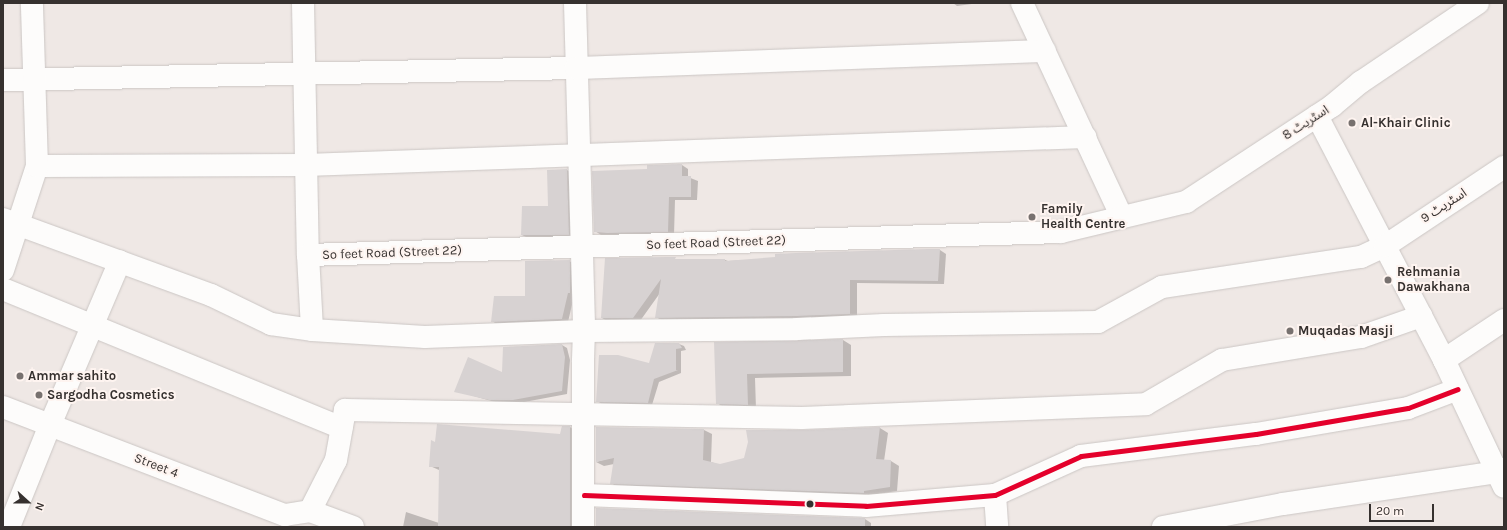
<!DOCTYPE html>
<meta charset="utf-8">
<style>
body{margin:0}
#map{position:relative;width:1507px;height:530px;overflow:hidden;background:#efe8e5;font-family:Karla,"Noto Sans Arabic",sans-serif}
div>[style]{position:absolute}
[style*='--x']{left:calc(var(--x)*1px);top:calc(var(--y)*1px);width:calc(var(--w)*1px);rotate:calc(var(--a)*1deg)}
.shadow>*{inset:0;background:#0003}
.building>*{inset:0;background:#d7d2d2}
.roads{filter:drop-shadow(0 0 1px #cbc6c4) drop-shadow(0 0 1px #cbc6c4)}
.minor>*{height:22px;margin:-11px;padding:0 11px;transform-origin:11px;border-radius:11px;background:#fdfcfb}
.bus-1>*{height:5px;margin:-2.5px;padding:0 2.5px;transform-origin:2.5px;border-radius:2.5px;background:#e4002b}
.dots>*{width:11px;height:11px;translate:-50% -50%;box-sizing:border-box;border:2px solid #fef4f0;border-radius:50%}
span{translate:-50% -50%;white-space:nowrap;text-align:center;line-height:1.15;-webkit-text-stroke:4px #fef4f0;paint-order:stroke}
.street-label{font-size:13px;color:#36312f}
.poi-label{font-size:13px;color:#36312f;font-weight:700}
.left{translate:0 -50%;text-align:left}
.frame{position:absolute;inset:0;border:4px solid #36312f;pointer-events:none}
.north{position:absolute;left:8px;top:482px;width:40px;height:40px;-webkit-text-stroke:3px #fef4f0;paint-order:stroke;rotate:111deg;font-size:11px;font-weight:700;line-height:16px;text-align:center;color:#36312f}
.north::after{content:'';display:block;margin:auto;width:14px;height:18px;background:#36312f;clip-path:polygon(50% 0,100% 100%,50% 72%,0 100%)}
.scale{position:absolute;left:1369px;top:504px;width:65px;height:18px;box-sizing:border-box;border:2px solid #36312f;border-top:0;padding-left:5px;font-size:12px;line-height:14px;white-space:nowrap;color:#36312f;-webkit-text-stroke:3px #fef4f0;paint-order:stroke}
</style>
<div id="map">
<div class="shadow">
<div style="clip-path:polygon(953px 3px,979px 3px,957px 6px)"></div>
<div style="clip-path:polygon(682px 165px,688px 169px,688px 177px,698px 181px,697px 200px,675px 200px,674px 235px,614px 237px,601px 235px,595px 231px,648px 170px)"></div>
<div style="clip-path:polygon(567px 170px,573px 174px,574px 237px,528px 238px,522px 235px,549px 207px)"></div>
<div style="clip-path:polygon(940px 250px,946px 254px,944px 284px,857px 283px,857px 317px,663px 321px,656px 317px,660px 293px,640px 321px,609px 322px,602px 318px,667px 258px,679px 260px,725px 260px,728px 261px)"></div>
<div style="clip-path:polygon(569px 261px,575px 264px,574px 296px,568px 322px,498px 325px,492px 321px,526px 297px)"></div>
<div style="clip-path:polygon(843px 340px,851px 345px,851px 376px,755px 378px,756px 409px,725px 408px,717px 403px,715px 343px)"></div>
<div style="clip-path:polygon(679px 344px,684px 346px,686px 350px,681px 351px,681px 373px,659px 382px,652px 405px,602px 404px,597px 401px)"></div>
<div style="clip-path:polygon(562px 345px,567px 348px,570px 360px,567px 394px,519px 403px,495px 402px,456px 391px,503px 374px)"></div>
<div style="clip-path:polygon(562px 427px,570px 427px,576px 431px,576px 527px,403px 527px,406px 512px,439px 523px,439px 470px,430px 466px,436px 443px,561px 435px)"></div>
<div style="clip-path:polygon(880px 428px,888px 433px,884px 461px,891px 461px,899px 466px,897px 491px,872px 495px,619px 488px,611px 483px,614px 464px,604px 466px,596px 462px,704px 430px,712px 434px,711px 462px,720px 465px,745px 459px,803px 431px)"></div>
<div style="clip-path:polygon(865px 519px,871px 523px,871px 527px,596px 527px)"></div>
</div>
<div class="building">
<div style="clip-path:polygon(682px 164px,682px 176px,691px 176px,691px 197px,669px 197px,668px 232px,607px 233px,594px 232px,592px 171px,647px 169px,647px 165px)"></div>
<div style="clip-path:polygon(567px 169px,569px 235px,521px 235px,522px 206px,548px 206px,547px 170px)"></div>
<div style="clip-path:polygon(928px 249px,940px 249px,938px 281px,850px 280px,850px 314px,797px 316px,655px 318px,661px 279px,633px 318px,601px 318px,605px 258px,667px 257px,676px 257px,675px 259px,725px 259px,725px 261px,775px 257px,775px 254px,796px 253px)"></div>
<div style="clip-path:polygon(570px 260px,570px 293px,568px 293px,562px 319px,491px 322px,494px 296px,525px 296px,525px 261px)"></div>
<div style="clip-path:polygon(843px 339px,843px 372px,747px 374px,748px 405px,716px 404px,714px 342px)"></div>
<div style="clip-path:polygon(655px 343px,679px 343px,682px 348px,676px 349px,676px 370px,678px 370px,654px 379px,648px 403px,596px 402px,599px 355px,618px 355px,649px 363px)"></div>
<div style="clip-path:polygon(562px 344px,565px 357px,562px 391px,513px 400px,489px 400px,454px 392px,468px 357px,502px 372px,503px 347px)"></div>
<div style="clip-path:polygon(437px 424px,560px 434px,562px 426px,570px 426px,570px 527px,438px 527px,439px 467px,429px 467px,431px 440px,435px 442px)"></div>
<div style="clip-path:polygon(596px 427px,704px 429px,703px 460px,720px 464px,744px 458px,748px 442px,746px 430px,803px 430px,880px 427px,876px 459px,891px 460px,890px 487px,864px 491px,864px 493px,610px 484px,614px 458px,596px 462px)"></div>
<div style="clip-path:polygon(596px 508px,865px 518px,865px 527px,596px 527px)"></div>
</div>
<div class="roads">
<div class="minor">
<div style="--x:303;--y:3;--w:252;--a:88.9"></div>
<div style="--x:308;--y:255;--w:75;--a:86.9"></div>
<div style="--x:575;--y:3;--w:328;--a:88.4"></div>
<div style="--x:584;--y:331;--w:31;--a:92"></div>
<div style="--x:583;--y:362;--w:165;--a:90"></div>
<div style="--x:1022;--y:3;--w:236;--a:65"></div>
<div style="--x:3;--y:80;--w:573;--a:-1.2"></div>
<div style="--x:576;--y:68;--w:469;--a:-2.1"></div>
<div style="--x:1317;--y:116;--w:275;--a:62.5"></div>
<div style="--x:1444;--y:360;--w:140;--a:64.7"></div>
<div style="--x:37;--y:166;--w:269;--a:-0.2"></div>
<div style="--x:306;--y:165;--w:780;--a:-2.06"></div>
<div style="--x:3;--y:219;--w:221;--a:20.1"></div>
<div style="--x:211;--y:295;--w:67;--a:25.8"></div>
<div style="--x:271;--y:324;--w:41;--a:8.3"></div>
<div style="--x:312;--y:330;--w:113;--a:3.5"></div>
<div style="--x:425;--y:337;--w:159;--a:-2.2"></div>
<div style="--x:584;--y:331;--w:213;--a:-0.5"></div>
<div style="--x:797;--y:329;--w:87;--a:-2.6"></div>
<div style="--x:884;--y:325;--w:214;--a:-0.8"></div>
<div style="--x:1098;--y:322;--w:73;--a:-28.7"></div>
<div style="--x:1162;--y:287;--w:201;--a:-8.6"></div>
<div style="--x:1361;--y:257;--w:26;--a:-25"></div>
<div style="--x:1385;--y:246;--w:143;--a:-33.6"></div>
<div style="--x:308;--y:255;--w:753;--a:-1.75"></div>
<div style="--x:1061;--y:232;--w:129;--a:-13.5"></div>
<div style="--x:1186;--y:202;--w:175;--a:-33.3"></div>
<div style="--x:1332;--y:106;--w:38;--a:-40"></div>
<div style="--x:1361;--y:82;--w:141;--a:-34"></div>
<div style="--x:3;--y:270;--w:109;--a:-71.9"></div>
<div style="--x:37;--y:166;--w:163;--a:-91.8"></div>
<div style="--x:3;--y:289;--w:366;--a:22.3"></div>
<div style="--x:1444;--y:360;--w:72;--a:-33.7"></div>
<div style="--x:3;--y:407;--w:302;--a:21"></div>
<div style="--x:285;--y:515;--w:25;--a:-9"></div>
<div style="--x:584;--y:495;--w:282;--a:2.2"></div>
<div style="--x:866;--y:506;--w:129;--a:-4.9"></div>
<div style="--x:995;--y:495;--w:94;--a:-24.4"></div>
<div style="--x:1081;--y:456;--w:176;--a:-7.2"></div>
<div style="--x:1256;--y:434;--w:154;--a:-9.7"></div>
<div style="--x:1408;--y:408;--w:53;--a:-20.8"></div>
<div style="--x:995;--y:495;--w:32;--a:86"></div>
<div style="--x:310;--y:511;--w:57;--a:-63"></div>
<div style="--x:336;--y:460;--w:51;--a:-79.8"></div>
<div style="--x:345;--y:410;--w:457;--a:1"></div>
<div style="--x:802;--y:418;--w:344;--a:-2.3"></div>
<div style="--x:1146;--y:404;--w:88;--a:-30.1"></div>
<div style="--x:1222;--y:360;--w:141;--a:-9.4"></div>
<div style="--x:1361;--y:337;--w:64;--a:-19.3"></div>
<div style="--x:310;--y:511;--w:46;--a:20.4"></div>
<div style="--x:9;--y:527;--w:110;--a:-68.1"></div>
<div style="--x:50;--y:425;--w:178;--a:-66.9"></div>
<div style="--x:1163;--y:527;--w:122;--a:-10.9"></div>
<div style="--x:1283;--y:504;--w:216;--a:-8.5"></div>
<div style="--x:1497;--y:472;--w:8;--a:-23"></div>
</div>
</div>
<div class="bus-1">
<div style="--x:584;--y:495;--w:282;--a:2.2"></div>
<div style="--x:866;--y:506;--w:129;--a:-4.9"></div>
<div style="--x:995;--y:495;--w:94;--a:-24.4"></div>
<div style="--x:1081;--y:456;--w:176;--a:-7.2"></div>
<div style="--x:1256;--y:434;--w:154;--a:-9.7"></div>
<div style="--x:1408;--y:408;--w:53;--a:-20.8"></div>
</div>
<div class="dots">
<div style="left:1352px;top:123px;background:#77716f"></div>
<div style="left:1032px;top:217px;background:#77716f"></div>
<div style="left:1388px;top:280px;background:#77716f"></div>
<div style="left:1290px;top:331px;background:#77716f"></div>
<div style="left:20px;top:376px;background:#77716f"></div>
<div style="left:39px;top:395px;background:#77716f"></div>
<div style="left:810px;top:504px;background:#36312f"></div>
</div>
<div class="street-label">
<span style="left:1306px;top:123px;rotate:-33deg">اسٹریٹ 8</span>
<span style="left:1444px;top:206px;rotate:-33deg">اسٹریٹ 9</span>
<span style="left:716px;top:243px;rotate:-2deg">So feet Road (Street 22)</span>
<span style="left:392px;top:253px;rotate:-2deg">So feet Road (Street 22)</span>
<span style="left:156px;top:466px;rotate:21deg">Street 4</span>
</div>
<div class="poi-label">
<span class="left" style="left:1361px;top:123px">Al-Khair Clinic</span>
<span class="left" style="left:1041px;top:217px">Family<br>Health Centre</span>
<span class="left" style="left:1397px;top:280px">Rehmania<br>Dawakhana</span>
<span class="left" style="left:1298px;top:331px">Muqadas Masji</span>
<span class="left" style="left:28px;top:376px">Ammar sahito</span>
<span class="left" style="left:47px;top:395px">Sargodha Cosmetics</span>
</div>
<div class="frame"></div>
<div class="north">N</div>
<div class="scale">20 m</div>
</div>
